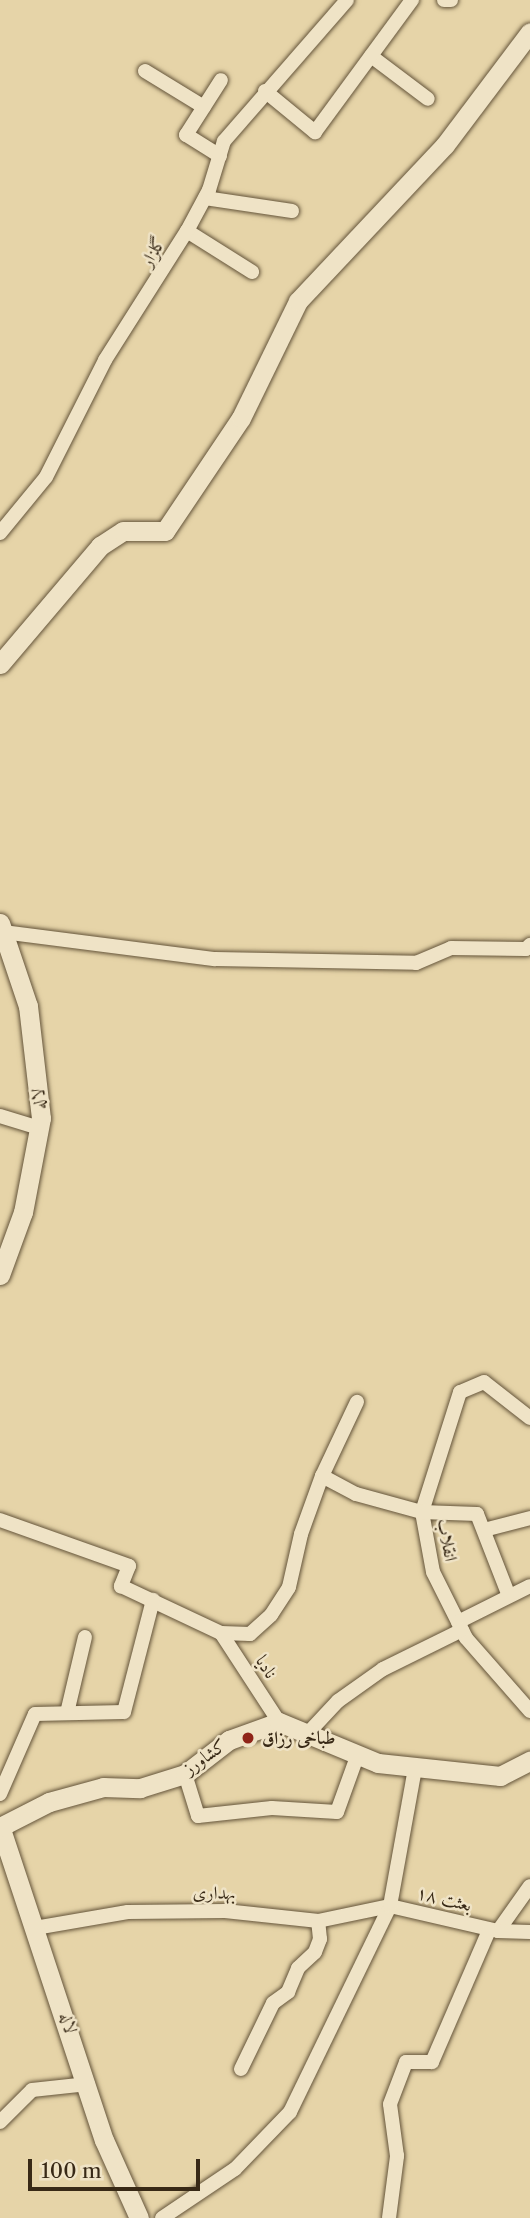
<!DOCTYPE html>
<meta charset="utf-8">
<style>
body{margin:0}
#map{position:relative;width:530px;height:2218px;overflow:hidden;background:#e6d4a8;font-family:"Libre Caslon Text",Amiri,serif}
div>[style]{position:absolute}
[style*='--x']{left:calc(var(--x)*1px);top:calc(var(--y)*1px);width:calc(var(--w)*1px);rotate:calc(var(--a)*1deg)}
.roads{filter:drop-shadow(0 0 2px #64543a) drop-shadow(0 0 2px #64543a)}
.street>*{height:14px;margin:-7px;padding:0 7px;transform-origin:7px;border-radius:7px;background:#efe3c6}
.secondary>*{height:19px;margin:-9.5px;padding:0 9.5px;transform-origin:9.5px;border-radius:9.5px;background:#efe3c6}
.dots>*{width:19px;height:19px;translate:-50% -50%;box-sizing:border-box;border:4px solid #efe3c6;border-radius:50%}
span{translate:-50% -50%;white-space:nowrap;text-align:center;line-height:1.15;-webkit-text-stroke:5px #efe3c6;paint-order:stroke}
.street-label{font-size:18px;color:#382916}
.poi-label{font-size:18px;color:#382916;font-weight:700}
.left{translate:0 -50%;text-align:left}
.scale{position:absolute;left:28px;top:2159px;width:172px;height:32px;box-sizing:border-box;border:4px solid #382916;border-top:0;padding-left:9px;font-size:21px;line-height:24px;white-space:nowrap;color:#382916;-webkit-text-stroke:5px #efe3c6;paint-order:stroke}
</style>
<div id="map">
<div class="roads">
<div class="street">
<div style="--x:444;--y:0;--w:7;--a:0"></div>
<div style="--x:371;--y:56;--w:71;--a:37"></div>
<div style="--x:145;--y:71;--w:69;--a:31.4"></div>
<div style="--x:265;--y:91;--w:65;--a:39.4"></div>
<div style="--x:315;--y:132;--w:164;--a:-53.7"></div>
<div style="--x:220;--y:156;--w:40;--a:-148"></div>
<div style="--x:186;--y:135;--w:65;--a:-57.5"></div>
<div style="--x:205;--y:198;--w:88;--a:8.5"></div>
<div style="--x:187;--y:231;--w:77;--a:32.2"></div>
<div style="--x:0;--y:533;--w:72;--a:-50.6"></div>
<div style="--x:46;--y:477;--w:131;--a:-63.2"></div>
<div style="--x:105;--y:360;--w:153;--a:-57.6"></div>
<div style="--x:187;--y:231;--w:47;--a:-61.8"></div>
<div style="--x:209;--y:190;--w:51;--a:-73"></div>
<div style="--x:224;--y:141;--w:187;--a:-48.9"></div>
<div style="--x:3;--y:932;--w:214;--a:7.3"></div>
<div style="--x:215;--y:959;--w:201;--a:1.1"></div>
<div style="--x:416;--y:963;--w:38;--a:-23"></div>
<div style="--x:451;--y:948;--w:75;--a:0.8"></div>
<div style="--x:526;--y:949;--w:6;--a:-45"></div>
<div style="--x:0;--y:1116;--w:41;--a:17.1"></div>
<div style="--x:530;--y:1418;--w:58;--a:-142"></div>
<div style="--x:484;--y:1382;--w:26;--a:157"></div>
<div style="--x:460;--y:1392;--w:126;--a:107.6"></div>
<div style="--x:422;--y:1512;--w:61;--a:79.6"></div>
<div style="--x:433;--y:1572;--w:74;--a:63.4"></div>
<div style="--x:466;--y:1638;--w:97;--a:48.8"></div>
<div style="--x:322;--y:1476;--w:38;--a:28"></div>
<div style="--x:356;--y:1494;--w:68;--a:15.3"></div>
<div style="--x:422;--y:1512;--w:55;--a:2.1"></div>
<div style="--x:477;--y:1514;--w:88;--a:68.7"></div>
<div style="--x:0;--y:1520;--w:137;--a:19.6"></div>
<div style="--x:129;--y:1566;--w:22;--a:112"></div>
<div style="--x:121;--y:1586;--w:110;--a:25.2"></div>
<div style="--x:221;--y:1633;--w:29;--a:2"></div>
<div style="--x:250;--y:1634;--w:28;--a:-42"></div>
<div style="--x:271;--y:1615;--w:33;--a:-57"></div>
<div style="--x:289;--y:1587;--w:54;--a:-77.2"></div>
<div style="--x:301;--y:1534;--w:62;--a:-70.1"></div>
<div style="--x:322;--y:1476;--w:82;--a:-64.7"></div>
<div style="--x:484;--y:1530;--w:48;--a:-14.6"></div>
<div style="--x:458;--y:1622;--w:80;--a:-26.6"></div>
<div style="--x:221;--y:1633;--w:106;--a:56.9"></div>
<div style="--x:67;--y:1713;--w:78;--a:-76.7"></div>
<div style="--x:309;--y:1732;--w:42;--a:-46.9"></div>
<div style="--x:338;--y:1701;--w:55;--a:-35.4"></div>
<div style="--x:383;--y:1669;--w:88;--a:-26.3"></div>
<div style="--x:185;--y:1774;--w:44;--a:72.8"></div>
<div style="--x:198;--y:1816;--w:74;--a:-6.2"></div>
<div style="--x:272;--y:1808;--w:65;--a:3.5"></div>
<div style="--x:337;--y:1812;--w:62;--a:-70.1"></div>
<div style="--x:0;--y:1794;--w:87;--a:-66.4"></div>
<div style="--x:35;--y:1714;--w:89;--a:-1.3"></div>
<div style="--x:124;--y:1712;--w:116;--a:-75.5"></div>
<div style="--x:35;--y:1928;--w:94;--a:-9.8"></div>
<div style="--x:128;--y:1912;--w:97;--a:-0.6"></div>
<div style="--x:225;--y:1911;--w:94;--a:6.1"></div>
<div style="--x:318;--y:1921;--w:74;--a:-11.8"></div>
<div style="--x:390;--y:1906;--w:111;--a:13"></div>
<div style="--x:498;--y:1931;--w:55;--a:-54.6"></div>
<div style="--x:498;--y:1931;--w:32;--a:2"></div>
<div style="--x:241;--y:2069;--w:73;--a:-64.1"></div>
<div style="--x:273;--y:2003;--w:19;--a:-36"></div>
<div style="--x:288;--y:1992;--w:26;--a:-67"></div>
<div style="--x:298;--y:1968;--w:23;--a:-43"></div>
<div style="--x:315;--y:1952;--w:14;--a:-69"></div>
<div style="--x:320;--y:1939;--w:18;--a:-96"></div>
<div style="--x:0;--y:2122;--w:45;--a:-45"></div>
<div style="--x:32;--y:2090;--w:56;--a:-6.1"></div>
<div style="--x:162;--y:2218;--w:88;--a:-33.9"></div>
<div style="--x:235;--y:2169;--w:79;--a:-46"></div>
<div style="--x:290;--y:2112;--w:229;--a:-64.1"></div>
<div style="--x:390;--y:1906;--w:140;--a:-79.7"></div>
<div style="--x:389;--y:2218;--w:63;--a:-82.6"></div>
<div style="--x:397;--y:2156;--w:52;--a:-97.7"></div>
<div style="--x:390;--y:2104;--w:45;--a:-69.1"></div>
<div style="--x:406;--y:2062;--w:26;--a:0"></div>
<div style="--x:432;--y:2062;--w:144;--a:-66.6"></div>
</div>
<div class="secondary">
<div style="--x:0;--y:664;--w:155;--a:-49.7"></div>
<div style="--x:100;--y:546;--w:27;--a:-33"></div>
<div style="--x:123;--y:531;--w:42;--a:0"></div>
<div style="--x:165;--y:531;--w:136;--a:-56.1"></div>
<div style="--x:241;--y:418;--w:130;--a:-64"></div>
<div style="--x:298;--y:301;--w:214;--a:-46.7"></div>
<div style="--x:445;--y:145;--w:141;--a:-53"></div>
<div style="--x:0;--y:923;--w:88;--a:71.4"></div>
<div style="--x:28;--y:1006;--w:113;--a:83.4"></div>
<div style="--x:41;--y:1118;--w:96;--a:100.8"></div>
<div style="--x:23;--y:1212;--w:67;--a:110.1"></div>
<div style="--x:0;--y:1826;--w:331;--a:71.7"></div>
<div style="--x:104;--y:2140;--w:85;--a:65.8"></div>
<div style="--x:0;--y:1827;--w:55;--a:-27"></div>
<div style="--x:49;--y:1802;--w:56;--a:-15.5"></div>
<div style="--x:103;--y:1787;--w:37;--a:2"></div>
<div style="--x:140;--y:1788;--w:47;--a:-17.3"></div>
<div style="--x:185;--y:1774;--w:56;--a:-37.7"></div>
<div style="--x:229;--y:1740;--w:53;--a:-19.8"></div>
<div style="--x:279;--y:1722;--w:107;--a:22.5"></div>
<div style="--x:378;--y:1763;--w:123;--a:6.1"></div>
<div style="--x:500;--y:1776;--w:34;--a:-27"></div>
</div>
</div>
<div class="dots">
<div style="left:248px;top:1738px;background:#8f2418"></div>
</div>
<div class="street-label">
<span style="left:153px;top:252px;rotate:-60deg">گلزار</span>
<span style="left:39px;top:1099px;rotate:-96deg">لاله</span>
<span style="left:447px;top:1540px;rotate:79deg">انقلاب</span>
<span style="left:266px;top:1667px;rotate:57deg">نادیا</span>
<span style="left:205px;top:1757px;rotate:-35deg">کشاورز</span>
<span style="left:214px;top:1893px;rotate:1deg">بهداری</span>
<span style="left:444px;top:1899px;rotate:14deg">بعثت ۱۸</span>
<span style="left:68px;top:2023px;rotate:71deg">لاله</span>
</div>
<div class="poi-label">
<span class="left" style="left:262px;top:1738px">طباخی رزاق</span>
</div>
<div class="scale">100 m</div>
</div>
